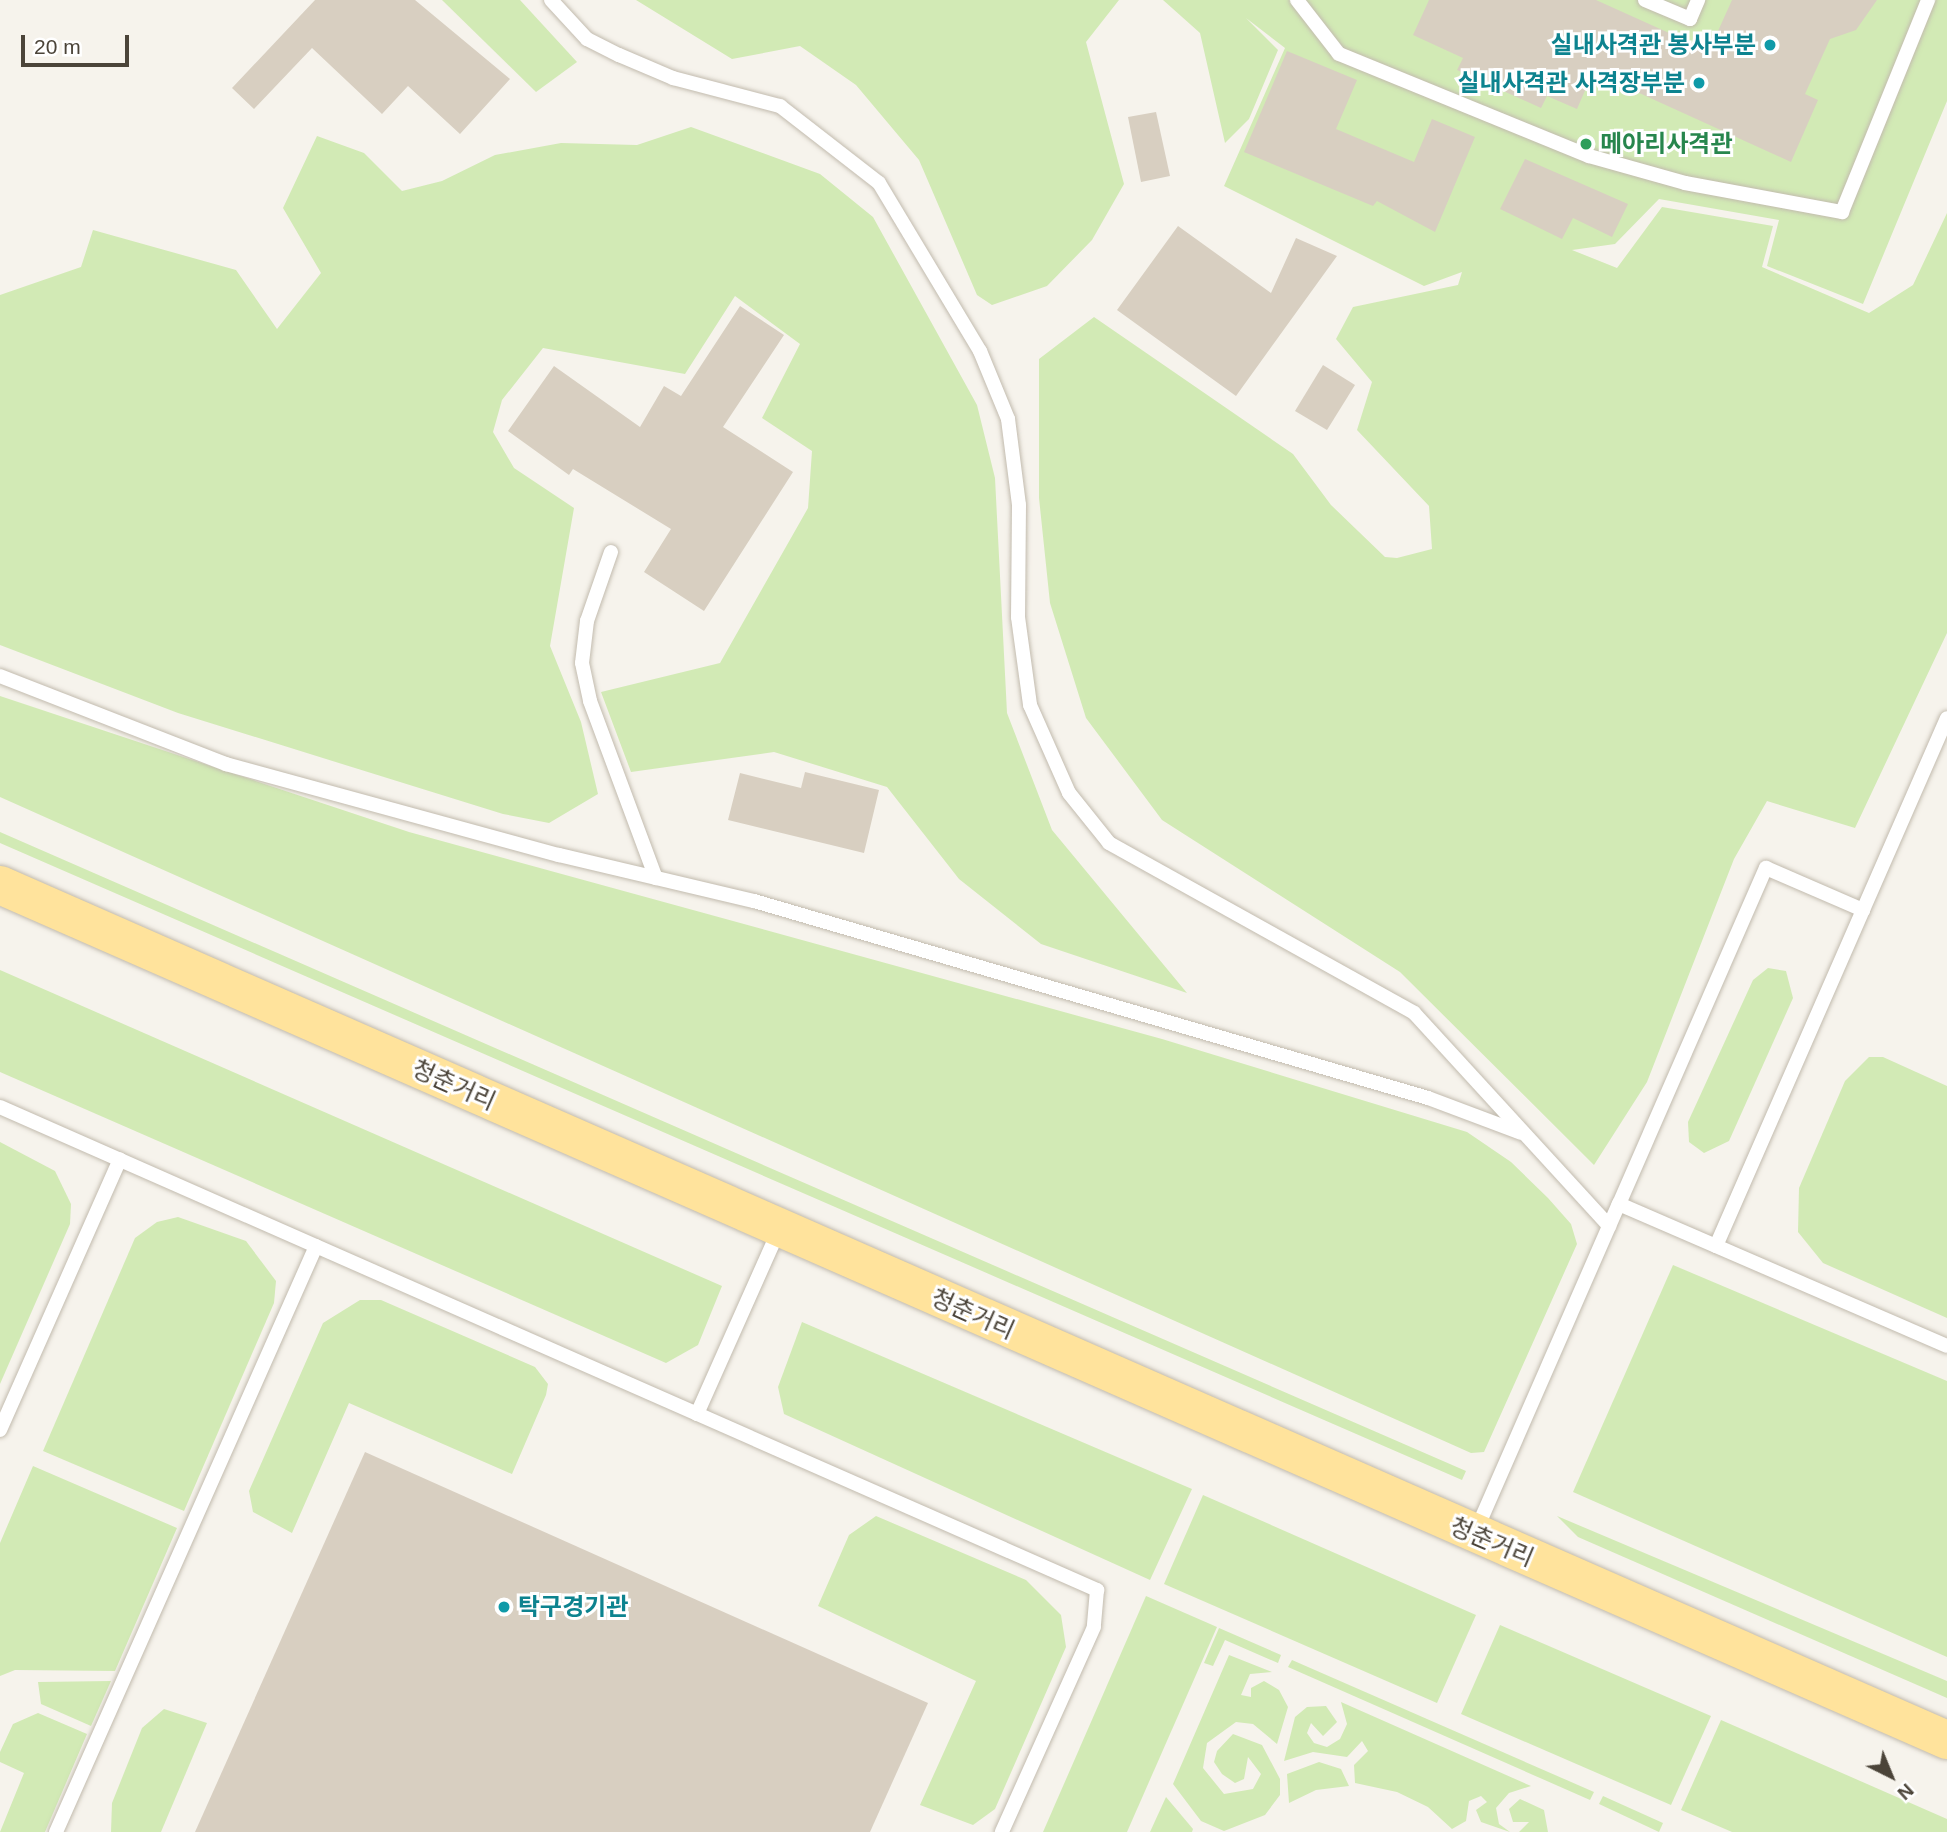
<!DOCTYPE html>
<meta charset="utf-8">
<style>
body{margin:0}
#map{position:relative;width:1947px;height:1832px;overflow:hidden;background:#f6f3ec;font-family:Arial,"Noto Sans KR",sans-serif}
div>[style]{position:absolute}
[style*='--x']{left:calc(var(--x)*1px);top:calc(var(--y)*1px);width:calc(var(--w)*1px);rotate:calc(var(--a)*1deg)}
.green>*{inset:0;background:#d2eab5}
.building>*{inset:0;background:#d8cfc1}
.roads{filter:drop-shadow(0 0 2px #c2bbae) drop-shadow(0 0 2px #c2bbae)}
.lane>*{height:14px;margin:-7px;padding:0 7px;transform-origin:7px;border-radius:7px;background:#fff}
.primary>*{height:38px;margin:-19px;padding:0 19px;transform-origin:19px;border-radius:19px;background:#ffe39c}
.dots>*{width:19px;height:19px;translate:-50% -50%;box-sizing:border-box;border:4px solid #fff;border-radius:50%}
span{translate:-50% -50%;white-space:nowrap;text-align:center;line-height:1.15;-webkit-text-stroke:6px #fff;paint-order:stroke}
.culture-label{font-size:24px;color:#0d838f;font-weight:700}
.right{translate:-100% -50%;text-align:right}
.left{translate:0 -50%;text-align:left}
.leisure-label{font-size:24px;color:#27864d;font-weight:700}
.street-label{font-size:24px;color:#4b4439}
.north{position:absolute;left:1856px;top:1741px;width:70px;height:70px;-webkit-text-stroke:5px #fff;paint-order:stroke;rotate:137deg;font-size:19px;font-weight:700;line-height:28px;text-align:center;color:#4b4439}
.north::after{content:'';display:block;margin:auto;width:24px;height:32px;background:#4b4439;clip-path:polygon(50% 0,100% 100%,50% 72%,0 100%)}
.scale{position:absolute;left:21px;top:35px;width:108px;height:32px;box-sizing:border-box;border:4px solid #4b4439;border-top:0;padding-left:9px;font-size:21px;line-height:24px;white-space:nowrap;color:#4b4439;-webkit-text-stroke:5px #fff;paint-order:stroke}
</style>
<div id="map">
<div class="green">
<div style="clip-path:polygon(442px 0,520px 0,577px 62px,536px 92px)"></div>
<div style="clip-path:polygon(636px 0,1119px 0,1086px 42px,1124px 184px,1092px 240px,1047px 286px,992px 305px,977px 295px,919px 160px,856px 85px,800px 46px,732px 59px)"></div>
<div style="clip-path:polygon(1163px 0,1947px 0,1947px 101px,1863px 304px,1767px 266px,1779px 220px,1659px 199px,1615px 244px,1572px 250px,1617px 268px,1662px 207px,1773px 226px,1762px 267px,1869px 313px,1913px 285px,1947px 213px,1947px 633px,1855px 828px,1767px 801px,1734px 859px,1647px 1082px,1594px 1165px,1400px 972px,1162px 820px,1086px 718px,1050px 603px,1039px 498px,1039px 359px,1094px 317px,1293px 454px,1331px 505px,1385px 557px,1397px 558px,1432px 549px,1429px 506px,1357px 430px,1372px 382px,1336px 339px,1353px 307px,1458px 285px,1462px 272px,1424px 286px,1224px 186px,1285px 48px,1246px 18px,1278px 50px,1249px 119px,1225px 143px,1200px 33px)"></div>
<div style="clip-path:polygon(691px 127px,820px 174px,873px 217px,977px 405px,995px 478px,1007px 713px,1052px 830px,1187px 993px,1041px 944px,959px 879px,887px 787px,774px 752px,631px 772px,601px 692px,720px 663px,808px 508px,812px 451px,762px 418px,800px 344px,735px 296px,685px 374px,543px 348px,502px 400px,493px 432px,514px 468px,574px 508px,550px 646px,581px 722px,598px 794px,549px 823px,503px 814px,178px 713px,0 645px,0 295px,81px 267px,93px 230px,236px 270px,277px 329px,321px 273px,283px 208px,317px 136px,364px 153px,402px 191px,442px 181px,495px 155px,561px 143px,637px 145px)"></div>
<div style="clip-path:polygon(0 696px,409px 832px,1162px 1039px,1467px 1132px,1511px 1162px,1548px 1198px,1571px 1224px,1577px 1244px,1484px 1452px,1471px 1453px,0 797px)"></div>
<div style="clip-path:polygon(0 832px,823px 1191px,1466px 1471px,1462px 1480px,819px 1200px,0 843px)"></div>
<div style="clip-path:polygon(1768px 968px,1786px 971px,1793px 998px,1729px 1141px,1704px 1153px,1689px 1142px,1688px 1122px,1753px 980px)"></div>
<div style="clip-path:polygon(0 970px,722px 1286px,698px 1345px,666px 1363px,0 1072px)"></div>
<div style="clip-path:polygon(1869px 1057px,1883px 1057px,1947px 1086px,1947px 1318px,1823px 1263px,1798px 1232px,1799px 1188px,1845px 1081px)"></div>
<div style="clip-path:polygon(0 1142px,55px 1171px,71px 1204px,70px 1224px,0 1384px)"></div>
<div style="clip-path:polygon(178px 1217px,246px 1241px,276px 1281px,274px 1303px,184px 1511px,43px 1451px,135px 1238px,157px 1222px)"></div>
<div style="clip-path:polygon(1673px 1265px,1947px 1381px,1947px 1657px,1573px 1492px)"></div>
<div style="clip-path:polygon(360px 1300px,381px 1300px,535px 1367px,548px 1384px,546px 1395px,512px 1474px,349px 1403px,292px 1533px,253px 1512px,249px 1491px,323px 1323px)"></div>
<div style="clip-path:polygon(802px 1322px,1192px 1489px,1150px 1580px,784px 1414px,778px 1387px)"></div>
<div style="clip-path:polygon(33px 1466px,177px 1528px,115px 1671px,15px 1670px,0 1676px,0 1543px)"></div>
<div style="clip-path:polygon(1203px 1495px,1476px 1615px,1437px 1703px,1164px 1584px)"></div>
<div style="clip-path:polygon(876px 1516px,1026px 1580px,1061px 1615px,1066px 1647px,995px 1809px,973px 1825px,920px 1805px,976px 1681px,818px 1606px,849px 1535px)"></div>
<div style="clip-path:polygon(1557px 1516px,1947px 1681px,1947px 1698px,1578px 1537px)"></div>
<div style="clip-path:polygon(1146px 1596px,1217px 1627px,1127px 1832px,1043px 1832px)"></div>
<div style="clip-path:polygon(1500px 1625px,1711px 1716px,1671px 1805px,1461px 1714px)"></div>
<div style="clip-path:polygon(1219px 1628px,1281px 1655px,1278px 1663px,1225px 1640px,1213px 1666px,1204px 1663px)"></div>
<div style="clip-path:polygon(1229px 1655px,1272px 1672px,1250px 1674px,1241px 1695px,1251px 1697px,1251px 1688px,1264px 1681px,1279px 1690px,1288px 1707px,1277px 1744px,1253px 1724px,1236px 1722px,1207px 1743px,1203px 1768px,1224px 1794px,1253px 1789px,1261px 1774px,1248px 1757px,1244px 1779px,1235px 1783px,1222px 1774px,1214px 1762px,1217px 1751px,1233px 1734px,1262px 1745px,1280px 1779px,1280px 1795px,1265px 1815px,1224px 1831px,1201px 1821px,1173px 1784px)"></div>
<div style="clip-path:polygon(1292px 1660px,1594px 1792px,1590px 1800px,1288px 1667px)"></div>
<div style="clip-path:polygon(111px 1681px,91px 1726px,41px 1704px,38px 1682px)"></div>
<div style="clip-path:polygon(1341px 1702px,1531px 1786px,1509px 1793px,1496px 1808px,1499px 1824px,1510px 1832px,1481px 1822px,1476px 1810px,1487px 1802px,1481px 1796px,1469px 1801px,1466px 1821px,1452px 1829px,1428px 1807px,1397px 1792px,1355px 1783px,1354px 1765px,1368px 1751px,1362px 1741px,1347px 1757px,1313px 1752px,1284px 1761px,1295px 1717px,1307px 1707px,1326px 1706px,1337px 1722px,1323px 1736px,1311px 1723px,1307px 1733px,1314px 1743px,1327px 1747px,1340px 1739px,1347px 1724px)"></div>
<div style="clip-path:polygon(164px 1709px,207px 1723px,161px 1832px,111px 1832px,112px 1803px,142px 1728px)"></div>
<div style="clip-path:polygon(38px 1713px,87px 1734px,45px 1832px,0 1832px,24px 1773px,0 1762px,0 1752px,13px 1724px)"></div>
<div style="clip-path:polygon(1721px 1720px,1947px 1819px,1947px 1832px,1732px 1832px,1681px 1810px)"></div>
<div style="clip-path:polygon(1319px 1762px,1341px 1769px,1349px 1786px,1316px 1790px,1289px 1803px,1287px 1774px)"></div>
<div style="clip-path:polygon(1603px 1796px,1663px 1823px,1659px 1832px,1599px 1804px)"></div>
<div style="clip-path:polygon(1166px 1797px,1193px 1829px,1192px 1832px,1150px 1832px)"></div>
<div style="clip-path:polygon(1520px 1799px,1544px 1810px,1548px 1832px,1519px 1832px,1529px 1822px,1513px 1822px,1509px 1809px)"></div>
</div>
<div class="building">
<div style="clip-path:polygon(315px 0,415px 0,510px 79px,460px 134px,408px 86px,382px 114px,312px 48px,254px 109px,232px 88px)"></div>
<div style="clip-path:polygon(1429px 0,1596px 0,1709px 51px,1732px 0,1877px 0,1856px 30px,1830px 39px,1805px 94px,1818px 100px,1791px 162px,1593px 72px,1577px 109px,1547px 96px,1541px 108px,1457px 70px,1463px 58px,1413px 35px)"></div>
<div style="clip-path:polygon(1287px 51px,1357px 80px,1336px 129px,1414px 162px,1432px 119px,1475px 137px,1435px 232px,1377px 201px,1373px 206px,1244px 152px)"></div>
<div style="clip-path:polygon(1156px 112px,1170px 176px,1141px 182px,1128px 117px)"></div>
<div style="clip-path:polygon(1525px 159px,1628px 204px,1612px 237px,1573px 218px,1562px 239px,1500px 209px)"></div>
<div style="clip-path:polygon(1178px 226px,1271px 293px,1296px 238px,1337px 256px,1236px 396px,1117px 310px)"></div>
<div style="clip-path:polygon(740px 306px,784px 335px,723px 427px,793px 472px,704px 611px,644px 572px,671px 529px,573px 469px,569px 475px,508px 431px,554px 366px,640px 427px,664px 386px,681px 396px)"></div>
<div style="clip-path:polygon(1323px 365px,1355px 385px,1327px 430px,1295px 411px)"></div>
<div style="clip-path:polygon(805px 772px,879px 790px,864px 853px,728px 820px,740px 773px,801px 788px)"></div>
<div style="clip-path:polygon(365px 1452px,928px 1703px,870px 1832px,195px 1832px)"></div>
</div>
<div class="roads">
<div class="lane">
<div style="--x:551;--y:0;--w:53;--a:47.3"></div>
<div style="--x:587;--y:39;--w:36;--a:27"></div>
<div style="--x:619;--y:55;--w:59;--a:23.1"></div>
<div style="--x:673;--y:78;--w:111;--a:14.7"></div>
<div style="--x:780;--y:106;--w:125;--a:37.9"></div>
<div style="--x:879;--y:183;--w:196;--a:59"></div>
<div style="--x:980;--y:351;--w:74;--a:67.6"></div>
<div style="--x:1008;--y:419;--w:87;--a:82.7"></div>
<div style="--x:1019;--y:505;--w:112;--a:90.5"></div>
<div style="--x:1018;--y:617;--w:89;--a:82.2"></div>
<div style="--x:1030;--y:705;--w:96;--a:66.1"></div>
<div style="--x:1069;--y:793;--w:64;--a:51.3"></div>
<div style="--x:1109;--y:843;--w:349;--a:29.1"></div>
<div style="--x:1414;--y:1013;--w:289;--a:47.5"></div>
<div style="--x:1297;--y:0;--w:68;--a:52.1"></div>
<div style="--x:1339;--y:54;--w:270;--a:22.2"></div>
<div style="--x:1589;--y:156;--w:100;--a:15.7"></div>
<div style="--x:1685;--y:183;--w:160;--a:10.5"></div>
<div style="--x:1842;--y:212;--w:229;--a:-67.9"></div>
<div style="--x:1645;--y:0;--w:49;--a:22.9"></div>
<div style="--x:1690;--y:19;--w:21;--a:-67"></div>
<div style="--x:611;--y:552;--w:73;--a:109.2"></div>
<div style="--x:587;--y:621;--w:42;--a:96.8"></div>
<div style="--x:582;--y:663;--w:39;--a:78"></div>
<div style="--x:590;--y:701;--w:189;--a:69.6"></div>
<div style="--x:0;--y:676;--w:243;--a:21.3"></div>
<div style="--x:226;--y:764;--w:345;--a:15.3"></div>
<div style="--x:559;--y:855;--w:200;--a:13.3"></div>
<div style="--x:754;--y:901;--w:702;--a:16.29"></div>
<div style="--x:1428;--y:1098;--w:99;--a:20.6"></div>
<div style="--x:0;--y:1107;--w:1199;--a:23.76"></div>
<div style="--x:1097;--y:1590;--w:37;--a:95"></div>
<div style="--x:1094;--y:1627;--w:225;--a:114.2"></div>
<div style="--x:1619;--y:1204;--w:367;--a:-66.4"></div>
<div style="--x:1766;--y:868;--w:106;--a:23.4"></div>
<div style="--x:1716;--y:1246;--w:576;--a:-66.37"></div>
<div style="--x:697;--y:1414;--w:201;--a:-66"></div>
<div style="--x:0;--y:1430;--w:296;--a:-66.1"></div>
<div style="--x:1475;--y:1533;--w:359;--a:-66.4"></div>
<div style="--x:1619;--y:1204;--w:357;--a:23.4"></div>
<div style="--x:56;--y:1832;--w:641;--a:-66.07"></div>
</div>
<div class="primary">
<div style="--x:0;--y:885;--w:2126;--a:23.71"></div>
</div>
</div>
<div class="dots">
<div style="left:1770px;top:45px;background:#0f9aa8"></div>
<div style="left:1699px;top:83px;background:#0f9aa8"></div>
<div style="left:1586px;top:144px;background:#2e9e5b"></div>
<div style="left:504px;top:1607px;background:#0f9aa8"></div>
</div>
<div class="culture-label">
<span class="right" style="left:1756px;top:45px">실내사격관 봉사부분</span>
<span class="right" style="left:1685px;top:83px">실내사격관 사격장부분</span>
<span class="left" style="left:518px;top:1607px">탁구경기관</span>
</div>
<div class="leisure-label">
<span class="left" style="left:1600px;top:144px">메아리사격관</span>
</div>
<div class="street-label">
<span style="left:454px;top:1085px;rotate:24deg">청춘거리</span>
<span style="left:973px;top:1314px;rotate:24deg">청춘거리</span>
<span style="left:1492px;top:1542px;rotate:23deg">청춘거리</span>
</div>
<div class="north">N</div>
<div class="scale">20 m</div>
</div>
